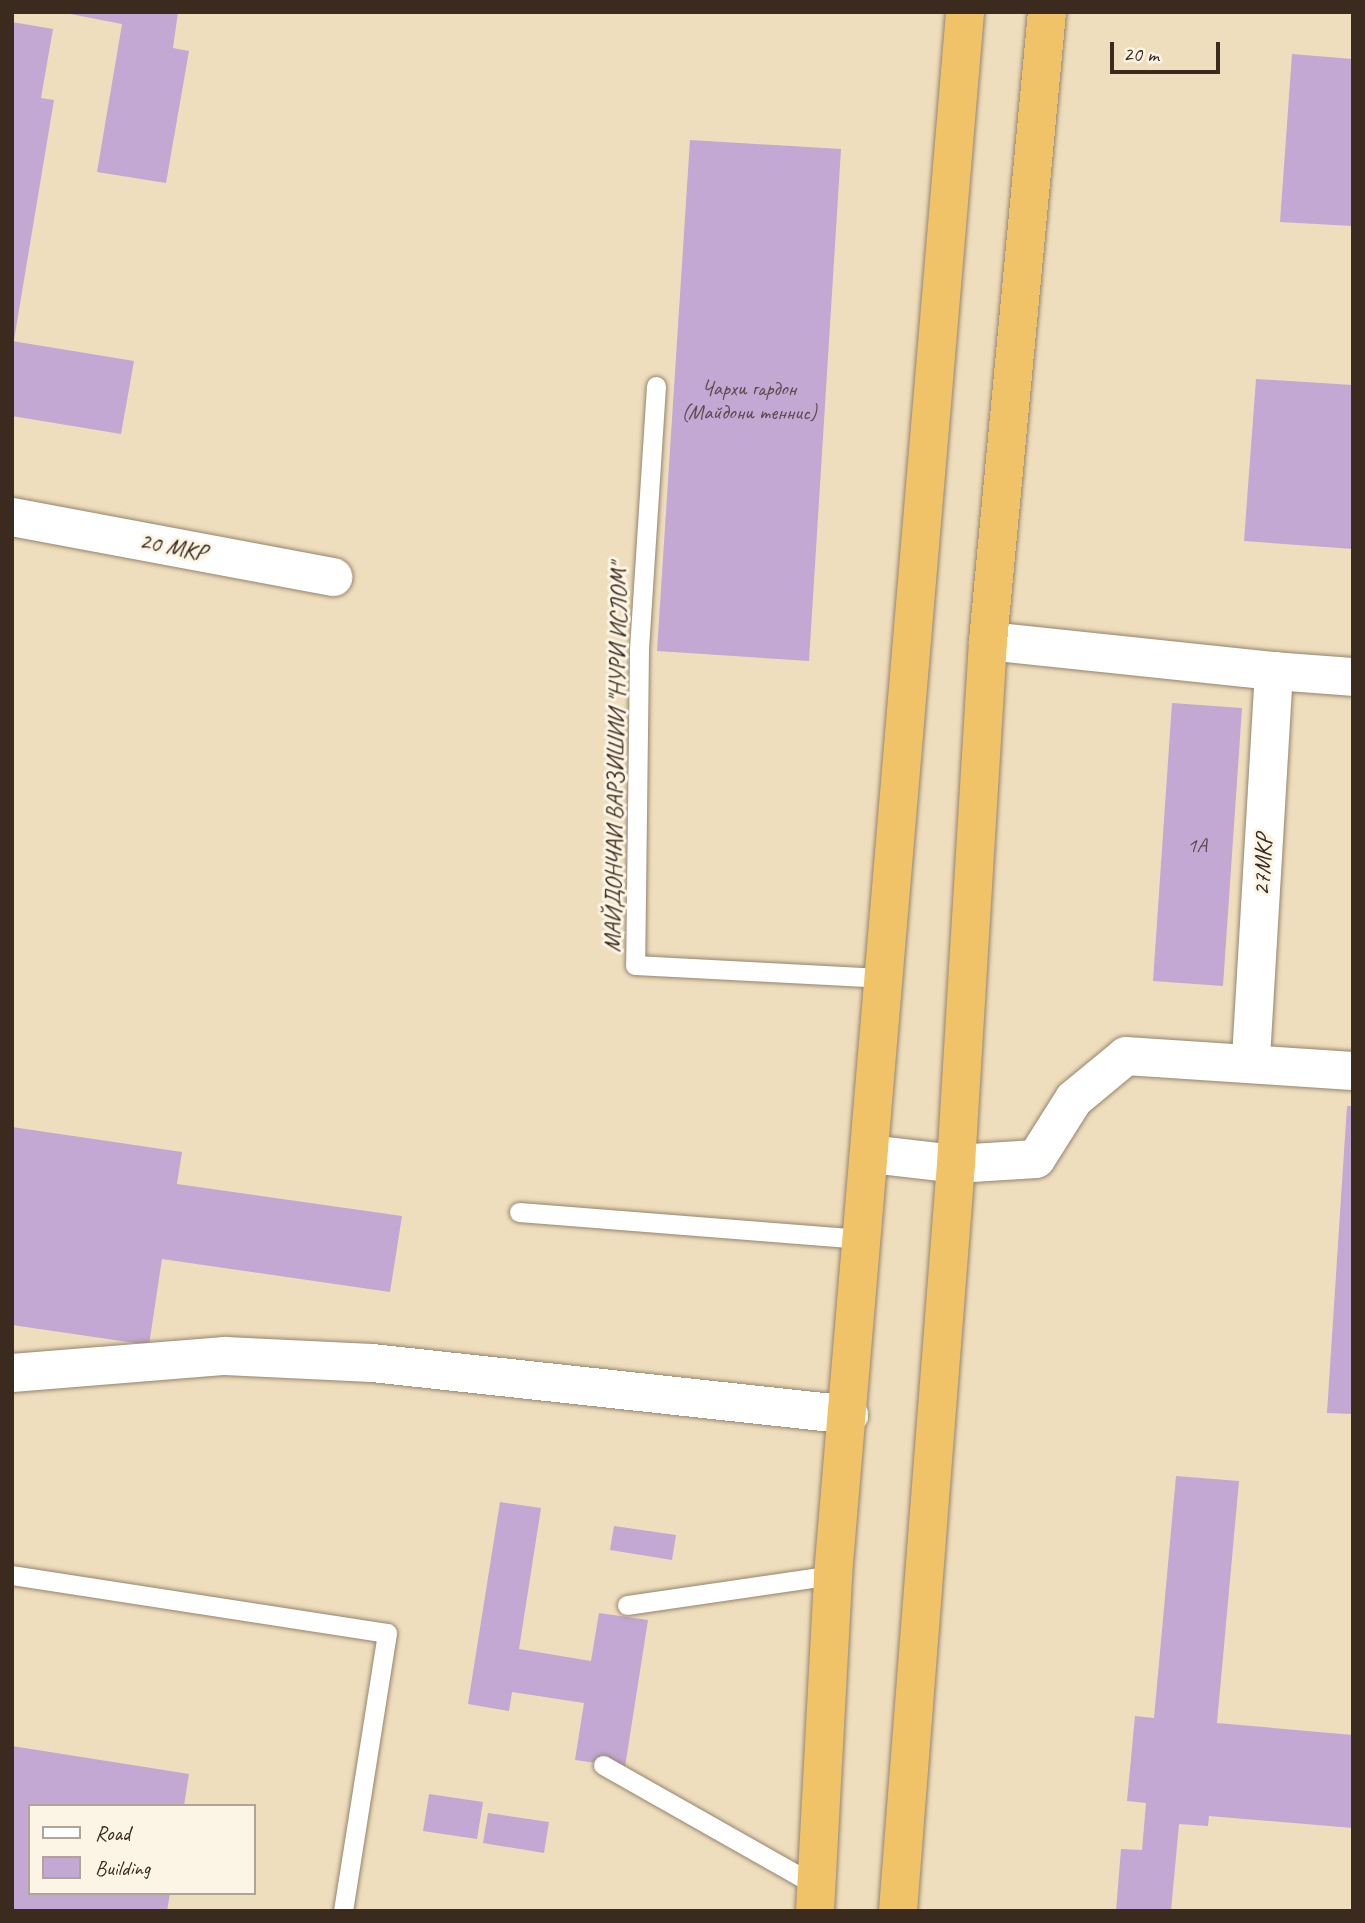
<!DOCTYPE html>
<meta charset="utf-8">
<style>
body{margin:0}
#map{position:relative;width:1365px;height:1923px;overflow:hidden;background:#efdebd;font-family:Caveat,sans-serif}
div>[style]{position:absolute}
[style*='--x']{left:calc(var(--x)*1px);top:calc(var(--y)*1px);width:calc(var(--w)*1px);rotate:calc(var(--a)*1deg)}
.building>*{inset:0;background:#c2a8d2}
.roads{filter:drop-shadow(0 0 2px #95846e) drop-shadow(0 0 2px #95846e)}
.lane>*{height:19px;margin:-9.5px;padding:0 9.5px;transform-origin:9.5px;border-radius:9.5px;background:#fff}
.street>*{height:38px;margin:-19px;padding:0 19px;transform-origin:19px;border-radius:19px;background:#fff}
.highway>*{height:38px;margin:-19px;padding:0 19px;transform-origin:19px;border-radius:19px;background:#f0c369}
span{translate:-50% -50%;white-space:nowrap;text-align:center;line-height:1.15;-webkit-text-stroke:6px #fcf5e5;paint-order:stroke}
.number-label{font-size:21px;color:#5d4a4b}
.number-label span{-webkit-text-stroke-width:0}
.street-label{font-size:24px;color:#3b2a1e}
.frame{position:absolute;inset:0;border:14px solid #3b2a1e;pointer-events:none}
.legend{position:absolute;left:28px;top:1804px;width:228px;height:91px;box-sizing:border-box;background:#fcf5e5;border:2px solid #afa495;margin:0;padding:9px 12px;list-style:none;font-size:21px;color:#3b2a1e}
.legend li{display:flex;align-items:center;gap:14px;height:35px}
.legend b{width:35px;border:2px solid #afa495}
.scale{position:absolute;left:1110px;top:42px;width:110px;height:32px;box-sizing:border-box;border:4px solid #3b2a1e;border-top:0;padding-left:9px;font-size:21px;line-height:24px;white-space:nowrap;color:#3b2a1e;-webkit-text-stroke:5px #fcf5e5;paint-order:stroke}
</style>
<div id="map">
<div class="building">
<div style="clip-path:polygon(60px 12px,178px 12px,173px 48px,189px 51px,166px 183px,97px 172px,122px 24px)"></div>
<div style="clip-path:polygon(12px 22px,53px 29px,41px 98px,54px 100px,14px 340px)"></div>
<div style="clip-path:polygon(1292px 54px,1353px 59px,1353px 226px,1280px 222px)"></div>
<div style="clip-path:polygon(690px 140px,841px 149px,809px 661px,657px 651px)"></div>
<div style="clip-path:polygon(12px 341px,134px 361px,121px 434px,12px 416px)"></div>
<div style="clip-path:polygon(1256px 379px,1353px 385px,1353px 549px,1244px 541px)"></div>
<div style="clip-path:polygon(1172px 703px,1242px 708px,1223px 986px,1153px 981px)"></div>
<div style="clip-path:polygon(1347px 1106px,1353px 1106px,1353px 1414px,1327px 1413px)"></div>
<div style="clip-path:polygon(12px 1127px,182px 1152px,177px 1184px,402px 1216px,390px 1292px,162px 1259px,149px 1345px,12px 1325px)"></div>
<div style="clip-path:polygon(1176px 1476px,1239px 1481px,1217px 1723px,1353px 1735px,1353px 1828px,1209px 1816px,1208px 1826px,1179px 1824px,1171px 1911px,1116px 1911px,1121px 1849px,1142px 1850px,1146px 1803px,1127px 1801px,1135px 1716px,1154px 1718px)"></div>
<div style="clip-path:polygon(500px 1502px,541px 1508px,519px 1649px,591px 1661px,599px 1613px,648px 1620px,625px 1767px,575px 1760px,584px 1703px,512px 1692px,509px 1711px,468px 1704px)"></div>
<div style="clip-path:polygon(614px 1526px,676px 1535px,672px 1560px,610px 1550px)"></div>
<div style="clip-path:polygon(12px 1746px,189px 1774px,184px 1806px,30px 1806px,30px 1893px,170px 1893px,167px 1911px,12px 1911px)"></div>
<div style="clip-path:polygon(429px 1794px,483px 1802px,477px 1839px,423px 1831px)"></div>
<div style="clip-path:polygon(488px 1813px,549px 1822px,544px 1853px,483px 1843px)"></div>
</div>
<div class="roads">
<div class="lane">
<div style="--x:656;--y:386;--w:265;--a:93.7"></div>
<div style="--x:639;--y:650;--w:315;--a:90.7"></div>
<div style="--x:635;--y:965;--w:251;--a:3"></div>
<div style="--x:519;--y:1212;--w:347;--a:4.5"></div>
<div style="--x:12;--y:1575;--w:379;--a:8.8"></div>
<div style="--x:387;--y:1633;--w:281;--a:99"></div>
<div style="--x:627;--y:1605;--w:208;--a:-8.3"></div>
<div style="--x:603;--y:1765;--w:246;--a:29.5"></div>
</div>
<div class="street">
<div style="--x:12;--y:517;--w:327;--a:10.6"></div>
<div style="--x:988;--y:641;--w:288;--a:6"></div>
<div style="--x:1274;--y:671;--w:389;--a:93.4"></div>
<div style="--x:1274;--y:671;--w:79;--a:4.3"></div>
<div style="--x:870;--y:1154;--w:87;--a:6.6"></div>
<div style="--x:956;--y:1164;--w:80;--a:-3.6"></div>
<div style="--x:1036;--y:1159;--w:71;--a:-57.7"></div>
<div style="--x:1074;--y:1099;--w:67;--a:-39.6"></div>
<div style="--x:1126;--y:1056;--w:227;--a:3.8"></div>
<div style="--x:12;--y:1373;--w:214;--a:-4.6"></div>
<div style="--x:225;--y:1356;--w:147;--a:2.7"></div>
<div style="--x:372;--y:1363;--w:480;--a:6.2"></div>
</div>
<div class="highway">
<div style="--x:815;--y:1911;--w:336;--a:-86.9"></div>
<div style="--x:833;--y:1575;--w:1569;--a:-85.17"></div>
<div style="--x:898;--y:1911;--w:749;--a:-85.56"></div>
<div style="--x:956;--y:1164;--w:524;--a:-86.5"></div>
<div style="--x:988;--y:641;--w:632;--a:-84.64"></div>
</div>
</div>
<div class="number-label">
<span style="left:749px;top:400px">Чархи гардон<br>(Майдони теннис)</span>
<span style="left:1197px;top:845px">1А</span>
</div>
<div class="street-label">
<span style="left:173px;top:547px;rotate:11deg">20 МКР</span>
<span style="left:616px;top:758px;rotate:-89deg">МАЙДОНЧАИ ВАРЗИШИИ "НУРИ ИСЛОМ"</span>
<span style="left:1263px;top:865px;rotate:-87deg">27МКР</span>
</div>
<div class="frame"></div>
<ul class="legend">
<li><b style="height:9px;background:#fff"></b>Road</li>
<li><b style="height:19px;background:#c2a8d2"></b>Building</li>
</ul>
<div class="scale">20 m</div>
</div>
